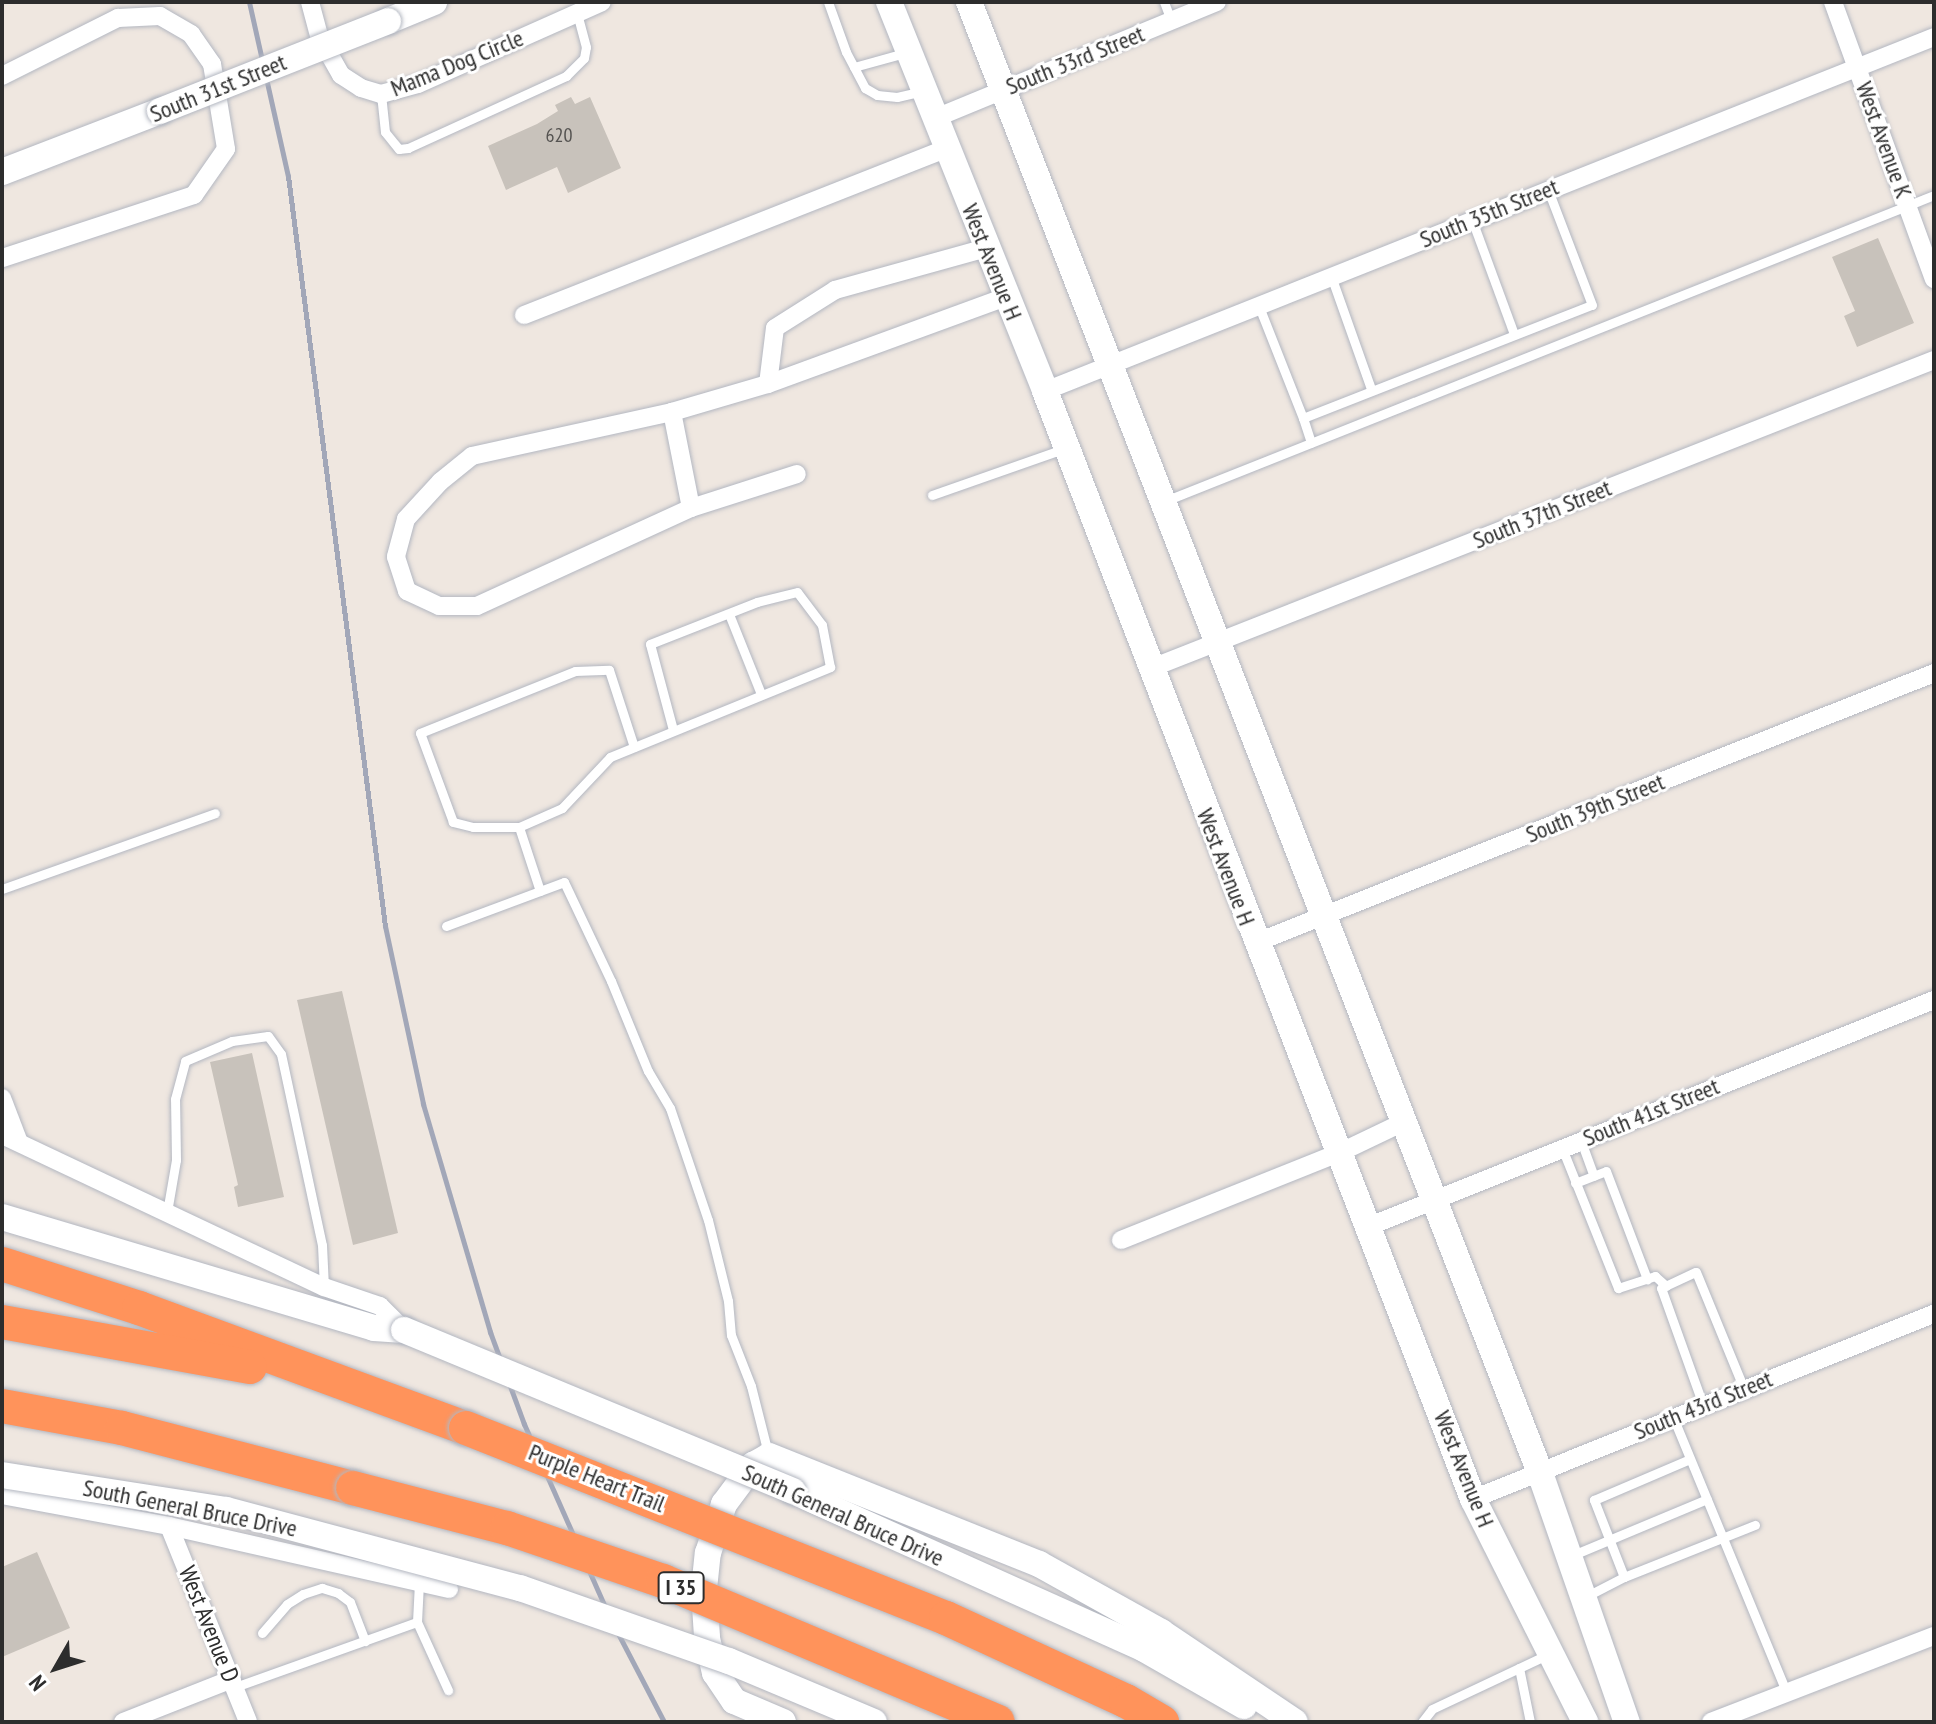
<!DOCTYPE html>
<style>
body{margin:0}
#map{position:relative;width:1936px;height:1724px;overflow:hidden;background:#efe7e0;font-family:"PT Sans Narrow",sans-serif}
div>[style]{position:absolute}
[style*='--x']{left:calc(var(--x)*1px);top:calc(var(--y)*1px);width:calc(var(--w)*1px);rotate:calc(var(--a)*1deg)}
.building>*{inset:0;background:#c8c2bb}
.roads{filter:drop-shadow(0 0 2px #b3b7c1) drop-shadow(0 0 2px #b3b7c1)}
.service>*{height:9px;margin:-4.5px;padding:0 4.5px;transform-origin:4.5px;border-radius:4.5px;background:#fff}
.minor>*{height:18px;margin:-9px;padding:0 9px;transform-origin:9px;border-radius:9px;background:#fff}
.secondary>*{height:26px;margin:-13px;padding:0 13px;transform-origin:13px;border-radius:13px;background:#fff}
.motorway>*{height:34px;margin:-17px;padding:0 17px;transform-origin:17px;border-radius:17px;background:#ff935b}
.rail>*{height:5px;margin:-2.5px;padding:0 2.5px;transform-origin:2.5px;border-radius:2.5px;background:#a2a7b8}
.bridges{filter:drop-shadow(0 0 2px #b3b7c1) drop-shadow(0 0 2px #b3b7c1)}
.secondary-bridge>*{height:26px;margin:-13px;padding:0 13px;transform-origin:13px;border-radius:13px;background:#fff}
.motorway-bridge>*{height:34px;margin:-17px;padding:0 17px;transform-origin:17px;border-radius:17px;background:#ff935b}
span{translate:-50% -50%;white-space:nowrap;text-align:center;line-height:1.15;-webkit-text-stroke:6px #fff;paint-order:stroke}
.number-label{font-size:20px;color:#545250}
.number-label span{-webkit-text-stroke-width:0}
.shield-label span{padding:2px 6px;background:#fff;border:2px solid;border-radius:6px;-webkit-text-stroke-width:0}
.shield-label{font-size:22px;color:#2d2d2d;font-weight:700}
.street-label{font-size:24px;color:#2d2d2d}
.frame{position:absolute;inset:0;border:4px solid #2d2d2d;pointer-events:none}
.north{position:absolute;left:16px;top:1628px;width:80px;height:80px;-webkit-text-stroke:6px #fff;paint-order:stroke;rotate:231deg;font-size:22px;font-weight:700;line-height:32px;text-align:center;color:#2d2d2d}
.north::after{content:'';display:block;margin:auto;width:28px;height:36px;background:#2d2d2d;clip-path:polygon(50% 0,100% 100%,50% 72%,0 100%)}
</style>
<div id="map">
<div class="building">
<div style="clip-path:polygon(571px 97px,575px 104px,590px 97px,621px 168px,568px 193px,557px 167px,506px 190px,488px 146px,537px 124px,558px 111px,555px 105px)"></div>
<div style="clip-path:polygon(1878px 238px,1914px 323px,1857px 347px,1844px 316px,1855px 311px,1832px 257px)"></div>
<div style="clip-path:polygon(342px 991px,398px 1233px,353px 1245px,297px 1000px)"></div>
<div style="clip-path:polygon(252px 1053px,284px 1197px,238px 1207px,234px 1187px,238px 1185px,210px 1062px)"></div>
<div style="clip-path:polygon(37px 1552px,70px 1628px,2px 1657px,2px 1567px)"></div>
</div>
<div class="roads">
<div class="service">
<div style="--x:828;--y:2;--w:53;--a:70.2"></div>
<div style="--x:846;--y:52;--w:41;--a:62.2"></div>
<div style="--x:865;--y:88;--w:14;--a:30"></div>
<div style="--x:877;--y:95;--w:20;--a:6"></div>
<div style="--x:897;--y:97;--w:26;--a:-13"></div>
<div style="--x:1164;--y:2;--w:19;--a:69"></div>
<div style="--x:854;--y:67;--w:53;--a:-15.4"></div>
<div style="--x:381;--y:94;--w:38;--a:84"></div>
<div style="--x:385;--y:132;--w:22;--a:51"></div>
<div style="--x:399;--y:149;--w:9;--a:-6"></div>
<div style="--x:408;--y:148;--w:174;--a:-24.5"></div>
<div style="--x:566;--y:76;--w:25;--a:-45"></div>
<div style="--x:584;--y:58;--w:11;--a:-80"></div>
<div style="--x:586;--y:47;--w:35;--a:-105"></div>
<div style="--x:1472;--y:220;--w:121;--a:69.8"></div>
<div style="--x:1331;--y:276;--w:120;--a:70.5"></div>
<div style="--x:1258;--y:304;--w:123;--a:68.5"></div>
<div style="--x:1303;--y:418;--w:310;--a:-21.4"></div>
<div style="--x:1592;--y:305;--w:123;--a:-110.9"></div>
<div style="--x:1303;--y:418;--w:26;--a:72"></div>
<div style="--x:932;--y:495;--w:139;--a:-19.3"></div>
<div style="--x:1165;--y:501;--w:828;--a:-21.7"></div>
<div style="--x:729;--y:614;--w:86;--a:68.2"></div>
<div style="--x:519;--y:827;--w:46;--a:180"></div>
<div style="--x:473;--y:827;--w:21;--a:-166"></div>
<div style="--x:453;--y:822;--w:95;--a:-110.3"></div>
<div style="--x:420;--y:733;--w:167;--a:-21.8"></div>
<div style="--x:575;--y:671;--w:34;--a:-2"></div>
<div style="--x:609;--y:670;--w:81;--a:72"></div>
<div style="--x:2;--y:889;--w:226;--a:-19.6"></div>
<div style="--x:540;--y:891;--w:67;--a:-108.2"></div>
<div style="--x:519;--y:827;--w:47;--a:-23.8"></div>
<div style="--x:562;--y:808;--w:70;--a:-46.7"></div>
<div style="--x:610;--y:757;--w:238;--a:-22.2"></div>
<div style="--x:830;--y:667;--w:43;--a:-100.8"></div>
<div style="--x:822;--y:625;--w:41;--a:-127.1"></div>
<div style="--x:797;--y:592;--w:41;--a:166"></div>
<div style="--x:757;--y:602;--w:115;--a:158.6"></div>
<div style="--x:650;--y:644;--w:89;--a:75"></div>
<div style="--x:446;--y:926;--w:126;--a:-20.4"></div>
<div style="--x:564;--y:882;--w:110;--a:64.6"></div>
<div style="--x:611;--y:981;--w:97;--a:67.7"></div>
<div style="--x:648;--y:1071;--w:43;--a:59.3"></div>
<div style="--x:670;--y:1108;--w:118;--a:71.3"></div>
<div style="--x:708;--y:1220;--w:83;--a:76.1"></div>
<div style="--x:728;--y:1301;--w:34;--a:85"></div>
<div style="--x:731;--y:1335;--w:55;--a:68.6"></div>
<div style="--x:751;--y:1386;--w:69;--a:75.8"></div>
<div style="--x:1581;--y:1141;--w:37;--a:70"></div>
<div style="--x:1562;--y:1148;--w:151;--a:68.2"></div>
<div style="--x:1618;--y:1288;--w:39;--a:-18"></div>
<div style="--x:1655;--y:1276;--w:15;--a:42"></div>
<div style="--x:1575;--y:1183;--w:33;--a:-21"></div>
<div style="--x:1606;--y:1171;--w:116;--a:69.2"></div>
<div style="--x:167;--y:1212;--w:53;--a:-80.2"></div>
<div style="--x:176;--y:1160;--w:61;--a:-90.9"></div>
<div style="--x:175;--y:1099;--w:39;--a:-75"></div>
<div style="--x:185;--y:1061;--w:51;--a:-23.1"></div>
<div style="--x:232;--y:1041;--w:36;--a:-8"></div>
<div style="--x:268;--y:1036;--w:22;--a:54"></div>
<div style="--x:281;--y:1054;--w:195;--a:77.9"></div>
<div style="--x:322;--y:1245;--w:42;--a:87.3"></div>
<div style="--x:1703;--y:1405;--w:124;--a:-109.7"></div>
<div style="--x:1661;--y:1288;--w:38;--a:-25"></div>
<div style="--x:1696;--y:1272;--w:126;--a:67.7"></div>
<div style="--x:1673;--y:1417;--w:299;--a:67.6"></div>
<div style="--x:1573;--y:1555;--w:145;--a:-22.7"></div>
<div style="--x:1624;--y:1577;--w:141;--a:-21.7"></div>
<div style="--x:1587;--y:1596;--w:42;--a:-27.2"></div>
<div style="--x:1624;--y:1577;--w:83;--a:-111.3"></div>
<div style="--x:1594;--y:1500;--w:104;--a:-23.1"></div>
<div style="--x:417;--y:1622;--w:75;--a:65.5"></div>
<div style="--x:262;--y:1633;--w:38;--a:-49"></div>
<div style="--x:287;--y:1604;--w:19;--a:-32"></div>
<div style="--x:303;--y:1594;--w:20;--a:-18"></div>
<div style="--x:322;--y:1588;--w:17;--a:17"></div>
<div style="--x:338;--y:1593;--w:15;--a:37"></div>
<div style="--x:350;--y:1602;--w:42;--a:69"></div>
<div style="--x:1519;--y:1668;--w:55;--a:78.5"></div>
<div style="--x:235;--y:1687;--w:193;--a:-19.7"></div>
<div style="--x:417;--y:1622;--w:40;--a:-87.1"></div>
<div style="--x:1422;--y:1722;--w:16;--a:-52"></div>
<div style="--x:1432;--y:1709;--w:127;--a:-25.2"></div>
</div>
<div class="minor">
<div style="--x:310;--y:2;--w:35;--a:75"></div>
<div style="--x:319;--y:36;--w:45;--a:60.6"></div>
<div style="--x:341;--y:75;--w:24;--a:33"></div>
<div style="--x:361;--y:88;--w:21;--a:17"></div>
<div style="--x:381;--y:94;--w:38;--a:-15"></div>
<div style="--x:418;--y:84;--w:201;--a:-24"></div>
<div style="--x:1833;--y:2;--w:295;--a:70"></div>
<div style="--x:2;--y:76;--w:130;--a:-26.6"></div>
<div style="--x:118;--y:18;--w:42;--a:-2.7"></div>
<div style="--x:160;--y:16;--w:36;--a:30"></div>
<div style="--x:191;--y:34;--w:37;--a:55"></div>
<div style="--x:212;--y:64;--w:86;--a:80.6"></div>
<div style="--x:226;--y:149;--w:56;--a:124.8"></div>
<div style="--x:194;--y:195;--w:202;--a:161.8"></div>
<div style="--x:933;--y:119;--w:307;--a:-22.4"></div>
<div style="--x:524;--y:315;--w:453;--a:-21.5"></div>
<div style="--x:768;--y:384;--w:253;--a:-20.1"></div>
<div style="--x:1045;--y:391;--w:957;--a:-21.71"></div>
<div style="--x:672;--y:412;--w:205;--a:167.6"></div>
<div style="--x:472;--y:456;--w:41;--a:140.9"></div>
<div style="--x:440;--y:482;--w:50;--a:132.6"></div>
<div style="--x:406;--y:519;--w:39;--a:105"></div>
<div style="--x:396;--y:557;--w:36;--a:72"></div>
<div style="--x:407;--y:591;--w:35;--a:25"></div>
<div style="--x:439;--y:606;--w:38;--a:0"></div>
<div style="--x:477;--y:606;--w:235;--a:-24.6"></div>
<div style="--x:691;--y:508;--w:111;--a:-17.8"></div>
<div style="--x:691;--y:508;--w:98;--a:-101.2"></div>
<div style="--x:672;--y:412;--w:100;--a:-16.3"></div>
<div style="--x:768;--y:384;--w:56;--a:-82.9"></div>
<div style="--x:775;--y:328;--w:71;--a:-32.3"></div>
<div style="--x:835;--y:290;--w:157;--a:-15.5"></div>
<div style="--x:1149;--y:669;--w:844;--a:-21.49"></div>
<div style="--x:1255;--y:943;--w:731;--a:-21.68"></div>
<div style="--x:2;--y:1098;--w:45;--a:69.1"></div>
<div style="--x:2;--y:1135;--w:356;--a:25.3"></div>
<div style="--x:324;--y:1287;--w:59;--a:18.7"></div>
<div style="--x:380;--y:1306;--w:34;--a:45"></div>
<div style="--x:1370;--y:1226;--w:608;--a:-21.84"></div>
<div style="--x:1121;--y:1240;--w:235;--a:-21.8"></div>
<div style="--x:1339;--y:1153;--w:70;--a:-25.5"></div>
<div style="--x:2;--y:1495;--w:170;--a:10.5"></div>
<div style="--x:169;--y:1526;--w:287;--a:12.7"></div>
<div style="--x:1473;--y:1499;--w:497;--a:-21.9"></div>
<div style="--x:169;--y:1526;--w:211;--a:68"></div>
<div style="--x:123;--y:1722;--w:117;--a:-21.5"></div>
<div style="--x:1711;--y:1722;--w:239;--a:-21.1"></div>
</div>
<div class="secondary">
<div style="--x:889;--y:2;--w:419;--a:68.1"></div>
<div style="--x:1045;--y:391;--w:1188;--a:68.88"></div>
<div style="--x:1473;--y:1499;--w:250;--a:63.3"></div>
<div style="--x:969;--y:2;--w:1575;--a:68.78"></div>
<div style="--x:1539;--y:1470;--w:267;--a:70.8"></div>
<div style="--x:388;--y:21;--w:50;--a:-22.4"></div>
<div style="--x:2;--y:172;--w:169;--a:-21.1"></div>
<div style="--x:2;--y:1217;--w:388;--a:16.6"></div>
<div style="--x:374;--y:1328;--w:30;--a:4"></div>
<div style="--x:793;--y:1491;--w:385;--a:24.2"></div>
<div style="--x:1144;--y:1649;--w:115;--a:29.7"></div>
<div style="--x:783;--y:1722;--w:53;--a:-156.8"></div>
<div style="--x:734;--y:1701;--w:34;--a:-124"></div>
<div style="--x:715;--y:1673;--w:37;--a:-103"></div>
<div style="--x:707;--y:1637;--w:48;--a:-93.6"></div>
<div style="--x:704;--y:1589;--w:36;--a:-84"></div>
<div style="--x:708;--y:1553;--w:52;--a:-71.9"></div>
<div style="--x:724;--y:1504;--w:49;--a:-53.4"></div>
<div style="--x:753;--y:1465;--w:18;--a:-29"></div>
<div style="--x:769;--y:1456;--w:291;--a:21.8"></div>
<div style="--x:1039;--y:1564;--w:140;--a:29.1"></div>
<div style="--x:1161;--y:1632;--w:161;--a:33.9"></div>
</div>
<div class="motorway">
<div style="--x:2;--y:1264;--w:144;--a:17.8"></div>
<div style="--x:139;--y:1308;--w:348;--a:20.2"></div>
<div style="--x:2;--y:1322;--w:252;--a:10.3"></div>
<div style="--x:2;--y:1406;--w:122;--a:10.4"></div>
<div style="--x:122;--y:1428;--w:239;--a:14.6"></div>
</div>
</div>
<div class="rail">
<div style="--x:249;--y:2;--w:178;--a:77.4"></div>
<div style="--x:288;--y:176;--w:756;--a:82.63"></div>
<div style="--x:385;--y:926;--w:182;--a:77.9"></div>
<div style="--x:423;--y:1104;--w:238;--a:73.6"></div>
<div style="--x:490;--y:1332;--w:98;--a:69.7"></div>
<div style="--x:524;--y:1424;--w:214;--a:66.1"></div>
<div style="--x:611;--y:1620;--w:115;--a:62.5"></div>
</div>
<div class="bridges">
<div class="secondary-bridge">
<div style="--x:160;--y:111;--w:245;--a:-21.5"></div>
<div style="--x:404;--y:1330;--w:421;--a:22.5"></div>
<div style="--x:2;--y:1475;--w:227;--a:8.9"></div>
<div style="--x:226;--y:1510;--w:304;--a:14.9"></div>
<div style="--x:520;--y:1588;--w:221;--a:19.3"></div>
<div style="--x:729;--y:1661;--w:157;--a:22.8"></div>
</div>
<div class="motorway-bridge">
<div style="--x:466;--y:1428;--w:516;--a:21.6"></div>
<div style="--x:946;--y:1618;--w:198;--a:24.8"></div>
<div style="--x:1126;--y:1701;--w:42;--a:30.3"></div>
<div style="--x:353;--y:1488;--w:159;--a:14.6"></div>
<div style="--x:507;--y:1528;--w:165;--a:18.8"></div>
<div style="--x:663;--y:1581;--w:363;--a:22.8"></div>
</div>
</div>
<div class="number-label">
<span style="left:559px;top:135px">620</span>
</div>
<div class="shield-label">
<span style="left:681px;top:1588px">I 35</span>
</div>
<div class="street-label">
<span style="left:1075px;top:60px;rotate:-22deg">South 33rd Street</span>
<span style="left:457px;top:63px;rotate:-22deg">Mama Dog Circle</span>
<span style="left:218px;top:88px;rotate:-22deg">South 31st Street</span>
<span style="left:1884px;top:140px;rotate:70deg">West Avenue K</span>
<span style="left:1489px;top:213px;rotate:-22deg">South 35th Street</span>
<span style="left:992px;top:262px;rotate:68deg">West Avenue H</span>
<span style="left:1542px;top:514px;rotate:-22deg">South 37th Street</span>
<span style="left:1595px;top:808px;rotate:-22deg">South 39th Street</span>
<span style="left:1226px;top:867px;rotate:69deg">West Avenue H</span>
<span style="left:1651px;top:1112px;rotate:-22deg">South 41st Street</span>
<span style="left:1703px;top:1405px;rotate:-22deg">South 43rd Street</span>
<span style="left:1464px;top:1469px;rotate:68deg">West Avenue H</span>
<span style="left:597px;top:1478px;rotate:22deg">Purple Heart Trail</span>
<span style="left:190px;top:1508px;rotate:11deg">South General Bruce Drive</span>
<span style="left:843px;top:1515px;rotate:24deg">South General Bruce Drive</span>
<span style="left:209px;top:1624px;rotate:68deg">West Avenue D</span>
</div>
<div class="frame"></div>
<div class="north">N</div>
</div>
